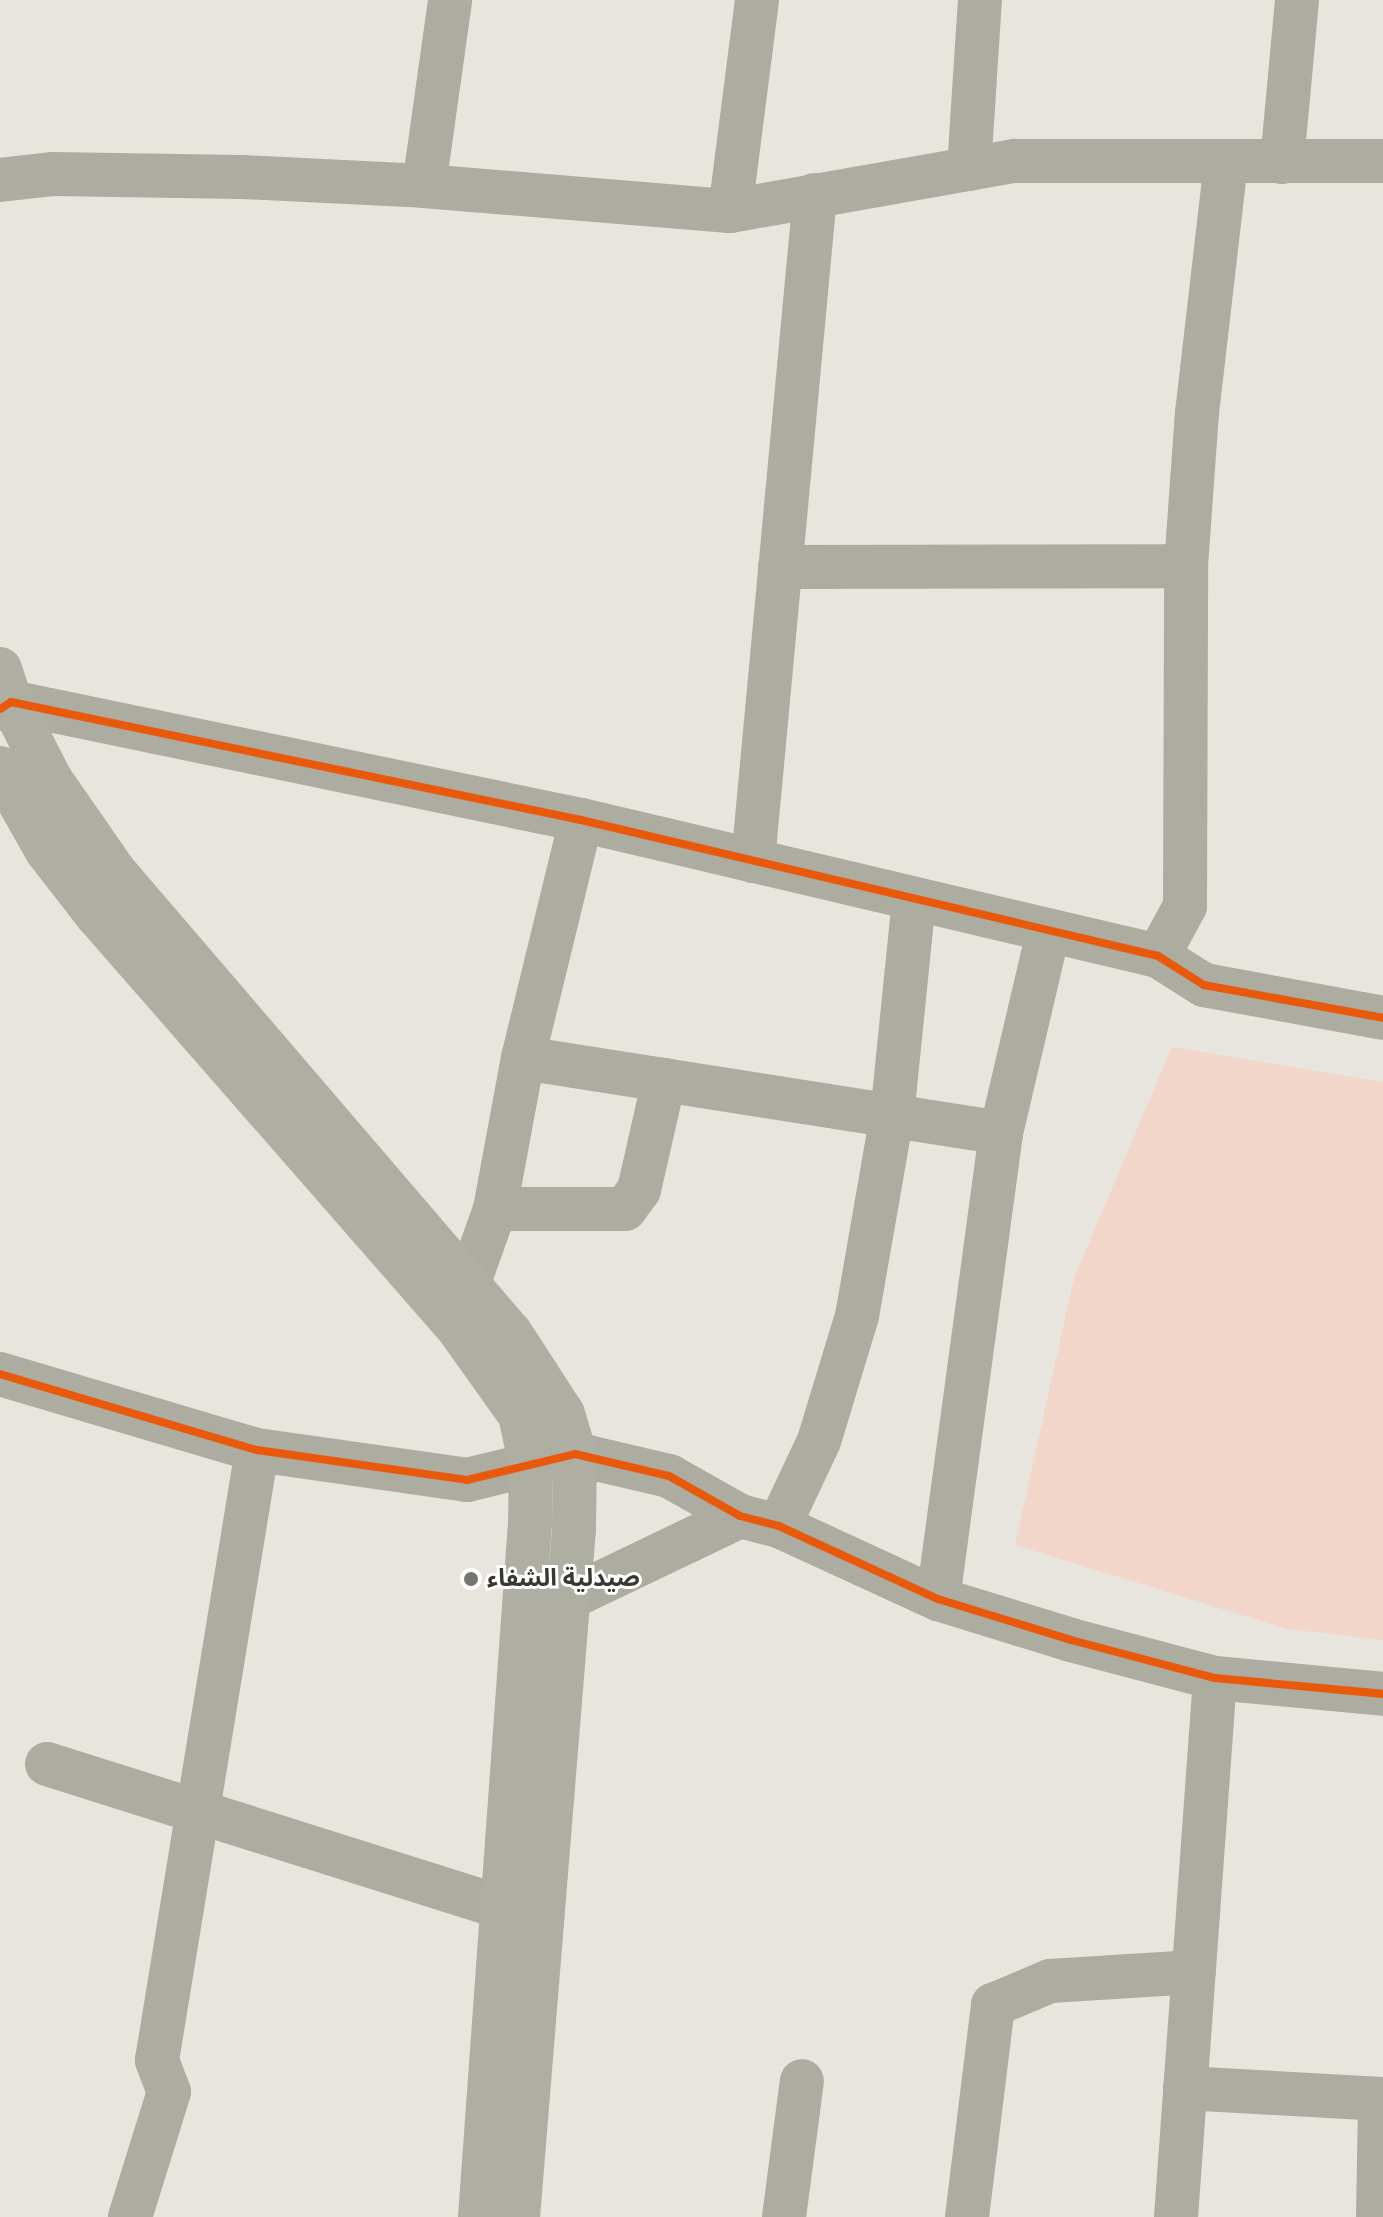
<!DOCTYPE html>
<meta charset="utf-8">
<style>
body{margin:0}
#map{position:relative;width:1383px;height:2217px;overflow:hidden;background:#e8e5de;font-family:Karla,"Noto Sans Arabic",sans-serif}
div>[style]{position:absolute}
[style*='--x']{left:calc(var(--x)*1px);top:calc(var(--y)*1px);width:calc(var(--w)*1px);rotate:calc(var(--a)*1deg)}
.green>*{inset:0;background:#f1d6c9}
.minor>*{height:44px;margin:-22px;padding:0 22px;transform-origin:22px;border-radius:22px;background:#acaca0}
.major>*{height:44px;margin:-22px;padding:0 22px;transform-origin:22px;border-radius:22px;background:#aeaea2}
.cycleway>*{height:8px;margin:-4px;padding:0 4px;transform-origin:4px;border-radius:4px;background:#e8590c}
.dots>*{width:22px;height:22px;translate:-50% -50%;box-sizing:border-box;border:4px solid #fff;border-radius:50%}
span{translate:-50% -50%;white-space:nowrap;text-align:center;line-height:1.15;-webkit-text-stroke:6px #fff;paint-order:stroke}
.poi-label{font-size:24px;color:#383732;font-weight:700}
.left{translate:0 -50%;text-align:left}
</style>
<div id="map">
<div class="green">
<div style="clip-path:polygon(1172px 1047px,1383px 1082px,1383px 1640px,1287px 1629px,1015px 1545px,1074px 1278px)"></div>
</div>
<div class="minor">
<div style="--x:1282;--y:162;--w:163;--a:-84.7"></div>
<div style="--x:969;--y:169;--w:169;--a:-86.3"></div>
<div style="--x:0;--y:180;--w:52;--a:-6.6"></div>
<div style="--x:52;--y:174;--w:190;--a:0.9"></div>
<div style="--x:242;--y:177;--w:182;--a:2.8"></div>
<div style="--x:424;--y:186;--w:307;--a:4.7"></div>
<div style="--x:730;--y:211;--w:289;--a:-10"></div>
<div style="--x:1015;--y:161;--w:368;--a:0"></div>
<div style="--x:424;--y:186;--w:188;--a:-82"></div>
<div style="--x:730;--y:211;--w:213;--a:-82.7"></div>
<div style="--x:780;--y:567;--w:406;--a:-0.1"></div>
<div style="--x:0;--y:709;--w:13;--a:-32"></div>
<div style="--x:11;--y:702;--w:582;--a:11.7"></div>
<div style="--x:581;--y:820;--w:593;--a:13.26"></div>
<div style="--x:1158;--y:956;--w:54;--a:32.2"></div>
<div style="--x:1204;--y:985;--w:182;--a:10.4"></div>
<div style="--x:753;--y:861;--w:669;--a:-84.68"></div>
<div style="--x:1158;--y:956;--w:57;--a:-61.6"></div>
<div style="--x:1185;--y:906;--w:340;--a:-89.8"></div>
<div style="--x:1186;--y:566;--w:153;--a:-85.9"></div>
<div style="--x:1197;--y:413;--w:253;--a:-83.4"></div>
<div style="--x:523;--y:1058;--w:484;--a:8.9"></div>
<div style="--x:495;--y:1209;--w:130;--a:0"></div>
<div style="--x:625;--y:1209;--w:24;--a:-54"></div>
<div style="--x:639;--y:1190;--w:113;--a:-77.2"></div>
<div style="--x:468;--y:1285;--w:81;--a:-70.4"></div>
<div style="--x:495;--y:1209;--w:154;--a:-79.5"></div>
<div style="--x:523;--y:1058;--w:245;--a:-76.3"></div>
<div style="--x:0;--y:1374;--w:268;--a:16.5"></div>
<div style="--x:257;--y:1450;--w:212;--a:8.1"></div>
<div style="--x:467;--y:1480;--w:111;--a:-13.5"></div>
<div style="--x:575;--y:1454;--w:97;--a:13.2"></div>
<div style="--x:669;--y:1476;--w:81;--a:29.4"></div>
<div style="--x:740;--y:1516;--w:40;--a:14.4"></div>
<div style="--x:779;--y:1526;--w:175;--a:24.7"></div>
<div style="--x:938;--y:1599;--w:139;--a:17.1"></div>
<div style="--x:1071;--y:1640;--w:149;--a:14.8"></div>
<div style="--x:1215;--y:1678;--w:169;--a:5.4"></div>
<div style="--x:779;--y:1526;--w:94;--a:-64.8"></div>
<div style="--x:819;--y:1441;--w:131;--a:-73.1"></div>
<div style="--x:857;--y:1316;--w:203;--a:-80.1"></div>
<div style="--x:892;--y:1116;--w:217;--a:-84.2"></div>
<div style="--x:567;--y:1599;--w:192;--a:-25.6"></div>
<div style="--x:938;--y:1599;--w:470;--a:-82.3"></div>
<div style="--x:1001;--y:1133;--w:205;--a:-76.8"></div>
<div style="--x:47;--y:1764;--w:480;--a:17.5"></div>
<div style="--x:1185;--y:2088;--w:198;--a:3.2"></div>
<div style="--x:130;--y:2217;--w:131;--a:-72.7"></div>
<div style="--x:169;--y:2092;--w:34;--a:-111"></div>
<div style="--x:157;--y:2060;--w:618;--a:-80.69"></div>
<div style="--x:784;--y:2217;--w:137;--a:-82.5"></div>
<div style="--x:967;--y:2217;--w:214;--a:-83"></div>
<div style="--x:993;--y:2005;--w:62;--a:-22.8"></div>
<div style="--x:1050;--y:1981;--w:144;--a:-3.6"></div>
<div style="--x:1176;--y:2217;--w:540;--a:-85.86"></div>
<div style="--x:1378;--y:2217;--w:117;--a:-89"></div>
</div>
<div class="major">
<div style="--x:0;--y:669;--w:35;--a:72"></div>
<div style="--x:11;--y:702;--w:88;--a:62.9"></div>
<div style="--x:51;--y:780;--w:111;--a:55.3"></div>
<div style="--x:114;--y:871;--w:610;--a:49.39"></div>
<div style="--x:511;--y:1334;--w:95;--a:57"></div>
<div style="--x:563;--y:1414;--w:42;--a:73.3"></div>
<div style="--x:575;--y:1454;--w:75;--a:90.8"></div>
<div style="--x:574;--y:1529;--w:690;--a:94.65"></div>
<div style="--x:0;--y:768;--w:95;--a:60.5"></div>
<div style="--x:47;--y:851;--w:80;--a:52.1"></div>
<div style="--x:96;--y:914;--w:550;--a:48.83"></div>
<div style="--x:458;--y:1328;--w:107;--a:54.5"></div>
<div style="--x:520;--y:1415;--w:52;--a:77.8"></div>
<div style="--x:531;--y:1466;--w:57;--a:91"></div>
<div style="--x:530;--y:1523;--w:696;--a:94.12"></div>
</div>
<div class="cycleway">
<div style="--x:0;--y:709;--w:13;--a:-32"></div>
<div style="--x:11;--y:702;--w:582;--a:11.7"></div>
<div style="--x:581;--y:820;--w:593;--a:13.26"></div>
<div style="--x:1158;--y:956;--w:54;--a:32.2"></div>
<div style="--x:1204;--y:985;--w:182;--a:10.4"></div>
<div style="--x:0;--y:1374;--w:268;--a:16.5"></div>
<div style="--x:257;--y:1450;--w:212;--a:8.1"></div>
<div style="--x:467;--y:1480;--w:111;--a:-13.5"></div>
<div style="--x:575;--y:1454;--w:97;--a:13.2"></div>
<div style="--x:669;--y:1476;--w:81;--a:29.4"></div>
<div style="--x:740;--y:1516;--w:40;--a:14.4"></div>
<div style="--x:779;--y:1526;--w:175;--a:24.7"></div>
<div style="--x:938;--y:1599;--w:139;--a:17.1"></div>
<div style="--x:1071;--y:1640;--w:149;--a:14.8"></div>
<div style="--x:1215;--y:1678;--w:169;--a:5.4"></div>
</div>
<div class="dots">
<div style="left:471px;top:1579px;background:#76746e"></div>
</div>
<div class="poi-label">
<span class="left" style="left:487px;top:1579px">صيدلية الشفاء</span>
</div>
</div>
